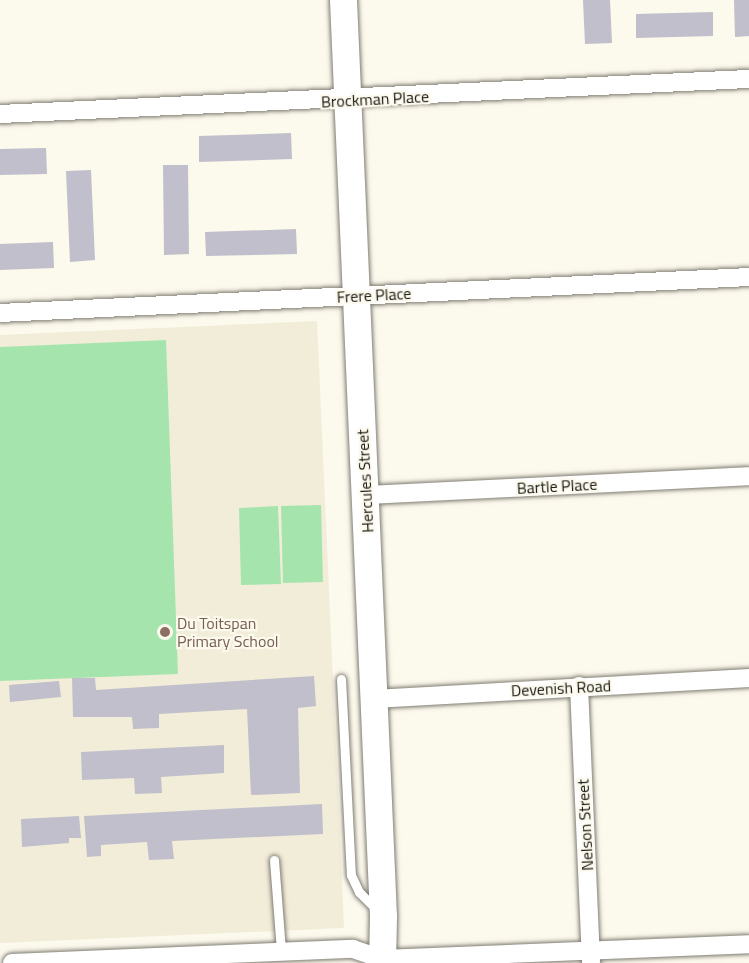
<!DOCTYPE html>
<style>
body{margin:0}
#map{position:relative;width:749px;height:963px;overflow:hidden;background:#fcf9ed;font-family:"Titillium Web",sans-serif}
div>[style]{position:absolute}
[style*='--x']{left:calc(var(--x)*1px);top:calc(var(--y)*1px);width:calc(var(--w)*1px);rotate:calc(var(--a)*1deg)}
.built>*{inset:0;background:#f2edd9}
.green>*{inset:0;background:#a5e5ad}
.building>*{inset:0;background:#c0bfcb}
.roads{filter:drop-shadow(0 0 2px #807d73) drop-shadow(0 0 2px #807d73)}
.lane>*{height:9px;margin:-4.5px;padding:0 4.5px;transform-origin:4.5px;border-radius:4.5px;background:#fff}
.street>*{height:18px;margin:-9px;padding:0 9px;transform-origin:9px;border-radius:9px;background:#fff}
.secondary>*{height:27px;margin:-13.5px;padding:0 13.5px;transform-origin:13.5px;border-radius:13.5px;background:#fff}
.dots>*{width:16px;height:16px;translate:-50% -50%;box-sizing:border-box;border:3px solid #fcf9ed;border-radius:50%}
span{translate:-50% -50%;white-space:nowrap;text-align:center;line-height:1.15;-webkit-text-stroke:4.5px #fcf9ed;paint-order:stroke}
.street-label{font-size:16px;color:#181712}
.education-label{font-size:16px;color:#785e54}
.left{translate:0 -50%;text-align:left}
</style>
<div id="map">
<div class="built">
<div style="clip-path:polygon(317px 321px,344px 928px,0 943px,0 335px)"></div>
</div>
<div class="green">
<div style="clip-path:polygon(166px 340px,178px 674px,0 681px,0 347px)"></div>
<div style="clip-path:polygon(321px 505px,323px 582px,283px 583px,281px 506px)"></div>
<div style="clip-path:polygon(278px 506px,281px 584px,241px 585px,239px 508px)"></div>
</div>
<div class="building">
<div style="clip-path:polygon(583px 0,610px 0,612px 43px,585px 44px)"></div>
<div style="clip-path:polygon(734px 0,749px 0,749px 36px,735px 37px)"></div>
<div style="clip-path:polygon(713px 12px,713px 36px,636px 38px,636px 14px)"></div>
<div style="clip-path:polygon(291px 133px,292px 159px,199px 162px,199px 136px)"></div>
<div style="clip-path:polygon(46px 148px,47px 174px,0 175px,0 149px)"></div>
<div style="clip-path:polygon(163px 165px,188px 165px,189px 254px,164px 255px)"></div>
<div style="clip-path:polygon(91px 170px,95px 260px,70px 262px,66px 171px)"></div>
<div style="clip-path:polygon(296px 229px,297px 254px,206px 256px,205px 232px)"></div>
<div style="clip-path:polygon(53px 242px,54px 268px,0 270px,0 244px)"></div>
<div style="clip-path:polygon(314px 676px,316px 706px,298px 708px,300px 793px,251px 795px,247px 709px,159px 714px,159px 728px,133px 729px,132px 717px,73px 717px,72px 678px,95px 678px,96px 690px)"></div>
<div style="clip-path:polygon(59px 681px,61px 697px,10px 702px,9px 685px)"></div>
<div style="clip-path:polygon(224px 745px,224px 773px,161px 777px,162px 793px,135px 794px,134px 778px,82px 780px,81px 752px)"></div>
<div style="clip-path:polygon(322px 804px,323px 834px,172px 841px,174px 859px,149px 860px,147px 842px,101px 845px,101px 856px,87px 857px,84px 816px)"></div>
<div style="clip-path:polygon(79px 816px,81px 838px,69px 838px,69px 843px,22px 847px,21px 819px)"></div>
</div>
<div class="roads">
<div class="lane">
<div style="--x:341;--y:679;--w:196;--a:87.1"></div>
<div style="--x:351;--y:875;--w:19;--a:65"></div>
<div style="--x:359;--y:892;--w:25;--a:45"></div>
<div style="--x:274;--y:860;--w:91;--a:85.6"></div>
</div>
<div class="street">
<div style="--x:0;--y:114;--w:750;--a:-2.68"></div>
<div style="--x:0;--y:313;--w:750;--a:-2.75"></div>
<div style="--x:366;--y:495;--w:383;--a:-2.8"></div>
<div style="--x:579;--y:686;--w:277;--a:87.5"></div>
<div style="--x:374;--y:699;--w:376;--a:-3.2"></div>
<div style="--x:12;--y:963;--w:341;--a:-2.4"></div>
<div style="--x:353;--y:949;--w:31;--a:19"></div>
<div style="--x:382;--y:959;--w:367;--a:-2.3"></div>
</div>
<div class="secondary">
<div style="--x:343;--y:0;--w:917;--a:87.5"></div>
<div style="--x:383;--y:916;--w:47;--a:91.2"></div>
</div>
</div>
<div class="dots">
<div style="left:165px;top:632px;background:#8d6e63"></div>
</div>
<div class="street-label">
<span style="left:375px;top:99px;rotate:-3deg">Brockman Place</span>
<span style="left:374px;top:295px;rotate:-3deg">Frere Place</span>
<span style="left:365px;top:481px;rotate:-93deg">Hercules Street</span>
<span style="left:557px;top:486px;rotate:-3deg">Bartle Place</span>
<span style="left:561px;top:688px;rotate:-3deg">Devenish Road</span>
<span style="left:585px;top:825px;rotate:-93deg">Nelson Street</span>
</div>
<div class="education-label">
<span class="left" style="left:177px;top:632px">Du Toitspan<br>Primary School</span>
</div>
</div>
